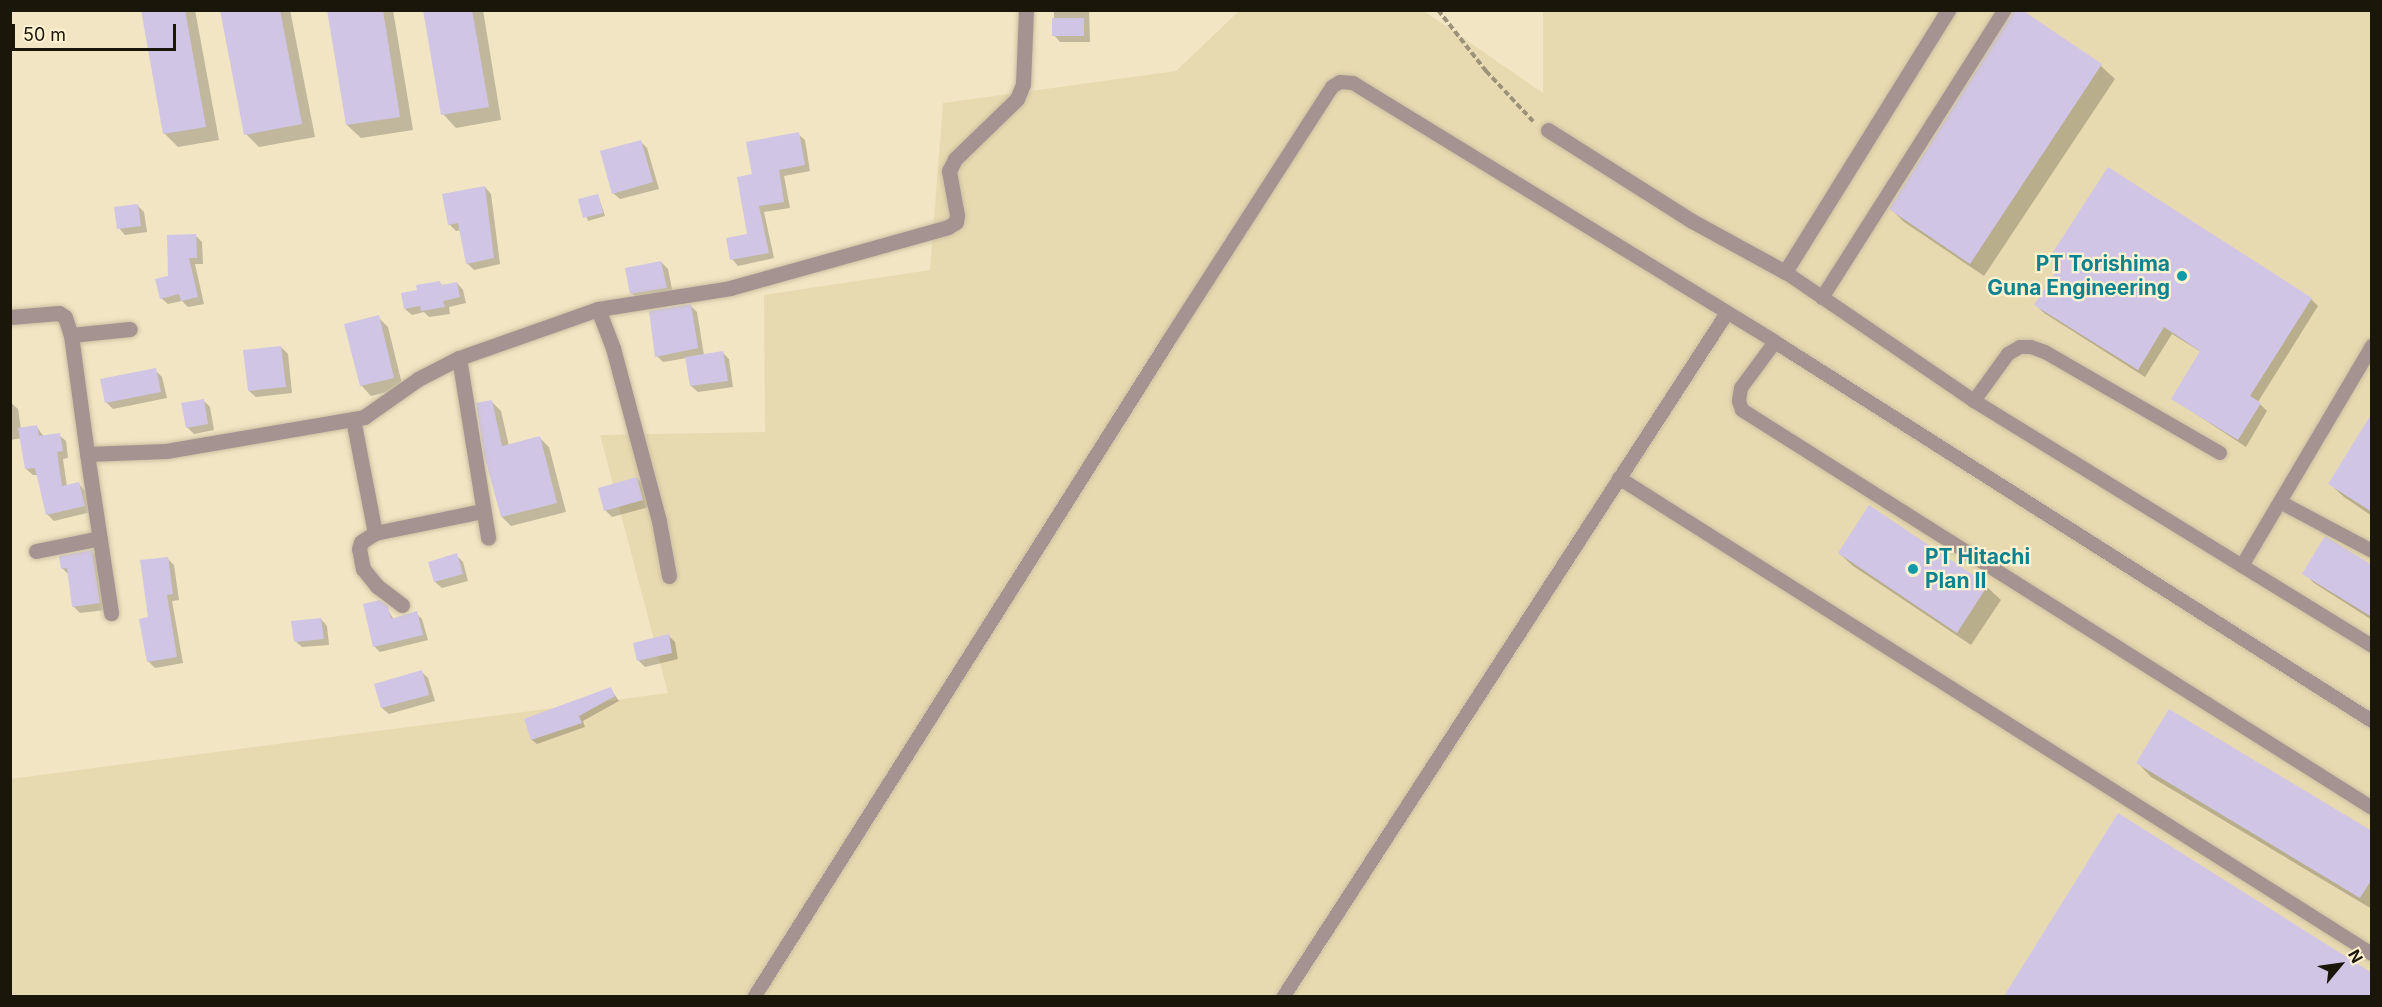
<!DOCTYPE html>
<style>
body{margin:0}
#map{position:relative;width:2382px;height:1007px;overflow:hidden;background:#f1e5c3;font-family:Inter,sans-serif}
div>[style]{position:absolute}
[style*='--x']{left:calc(var(--x)*1px);top:calc(var(--y)*1px);width:calc(var(--w)*1px);rotate:calc(var(--a)*1deg)}
.built>*{inset:0;background:#e8dab0}
.shadow>*{inset:0;background:#0003}
.building>*{inset:0;background:#d1c5e6}
.path>*{height:4px;margin-top:-2px;transform-origin:0;background:repeating-linear-gradient(90deg,#9b9279 0 6px,transparent 0 9px)}
.roads{filter:drop-shadow(0 0 2px #cac0a2) drop-shadow(0 0 2px #cac0a2)}
.service>*{height:14px;margin:-7px;padding:0 7px;transform-origin:7px;border-radius:7px;background:#a59391}
.minor>*{height:15px;margin:-7.5px;padding:0 7.5px;transform-origin:7.5px;border-radius:7.5px;background:#a59391}
.dots>*{width:16px;height:16px;translate:-50% -50%;box-sizing:border-box;border:3px solid #fef2d0;border-radius:50%}
span{translate:-50% -50%;white-space:nowrap;text-align:center;line-height:1.15;-webkit-text-stroke:4.5px #fef2d0;paint-order:stroke}
.culture-label{font-size:21px;color:#0d838f;font-weight:700}
.right{translate:-100% -50%;text-align:right}
.left{translate:0 -50%;text-align:left}
.frame{position:absolute;inset:0;border:12px solid #1a1609;pointer-events:none}
.north{position:absolute;left:2310px;top:935px;width:60px;height:60px;-webkit-text-stroke:4px #fef2d0;paint-order:stroke;rotate:61deg;font-size:16px;font-weight:700;line-height:24px;text-align:center;color:#1a1609}
.north::after{content:'';display:block;margin:auto;width:21px;height:27px;background:#1a1609;clip-path:polygon(50% 0,100% 100%,50% 72%,0 100%)}
.scale{position:absolute;left:12px;top:24px;width:164px;height:27px;box-sizing:border-box;border:3px solid #1a1609;border-top:0;padding-left:8px;font-size:18px;line-height:21px;white-space:nowrap;color:#1a1609;-webkit-text-stroke:4px #fef2d0;paint-order:stroke}
</style>
<div id="map">
<div class="built">
<div style="clip-path:polygon(1239px 11px,1424px 11px,1543px 93px,1543px 11px,2371px 11px,2371px 996px,11px 996px,10px 779px,668px 693px,600px 435px,765px 432px,764px 295px,930px 270px,943px 103px,1176px 71px)"></div>
</div>
<div class="shadow">
<div style="clip-path:polygon(142px 10px,195px 10px,219px 140px,178px 147px,165px 134px)"></div>
<div style="clip-path:polygon(222px 10px,290px 10px,315px 137px,259px 147px,246px 134px)"></div>
<div style="clip-path:polygon(328px 10px,393px 10px,413px 130px,361px 138px,347px 125px)"></div>
<div style="clip-path:polygon(425px 10px,483px 10px,501px 120px,456px 128px,443px 114px)"></div>
<div style="clip-path:polygon(1054px 10px,1089px 10px,1090px 42px,1060px 42px,1054px 35px)"></div>
<div style="clip-path:polygon(2019px 10px,2101px 66px,2115px 79px,1984px 276px,1904px 222px,1891px 209px)"></div>
<div style="clip-path:polygon(798px 134px,805px 140px,810px 171px,784px 176px,790px 208px,764px 212px,774px 258px,738px 266px,732px 259px,749px 235px,754px 179px)"></div>
<div style="clip-path:polygon(641px 142px,647px 148px,659px 189px,620px 199px,613px 193px)"></div>
<div style="clip-path:polygon(485px 187px,491px 194px,500px 264px,474px 270px,467px 263px,461px 230px,456px 231px,449px 224px)"></div>
<div style="clip-path:polygon(598px 195px,605px 216px,588px 221px,580px 200px)"></div>
<div style="clip-path:polygon(137px 205px,144px 212px,147px 232px,125px 235px,119px 228px)"></div>
<div style="clip-path:polygon(195px 235px,202px 242px,203px 264px,195px 264px,204px 304px,188px 307px,182px 301px,168px 304px,161px 298px,170px 277px)"></div>
<div style="clip-path:polygon(2053px 255px,2311px 299px,2318px 306px,2258px 402px,2267px 411px,2246px 447px,2173px 399px,2201px 352px,2172px 334px,2145px 377px,2044px 313px,2036px 305px,2062px 263px)"></div>
<div style="clip-path:polygon(661px 262px,668px 269px,673px 294px,638px 300px,632px 293px)"></div>
<div style="clip-path:polygon(439px 282px,443px 286px,457px 283px,463px 290px,466px 303px,449px 307px,450px 314px,429px 317px,424px 312px,412px 315px,405px 309px,419px 291px)"></div>
<div style="clip-path:polygon(691px 306px,697px 312px,704px 355px,723px 353px,729px 359px,733px 387px,698px 392px,691px 386px,687px 358px,663px 362px,657px 356px)"></div>
<div style="clip-path:polygon(378px 317px,388px 327px,403px 388px,371px 396px,361px 385px)"></div>
<div style="clip-path:polygon(281px 347px,288px 354px,292px 393px,256px 397px,249px 391px)"></div>
<div style="clip-path:polygon(155px 370px,162px 377px,167px 398px,113px 409px,107px 403px,102px 381px)"></div>
<div style="clip-path:polygon(203px 400px,210px 407px,214px 430px,194px 434px,187px 427px)"></div>
<div style="clip-path:polygon(491px 401px,501px 411px,509px 446px,540px 438px,549px 447px,566px 512px,511px 526px,502px 517px)"></div>
<div style="clip-path:polygon(10px 402px,18px 409px,21px 429px,37px 427px,44px 437px,59px 435px,66px 441px,68px 458px,63px 459px,67px 487px,79px 484px,85px 491px,91px 512px,54px 521px,47px 514px,38px 475px,33px 475px,26px 469px,22px 438px,10px 440px)"></div>
<div style="clip-path:polygon(2372px 416px,2372px 516px,2344px 497px,2330px 484px)"></div>
<div style="clip-path:polygon(637px 478px,643px 485px,649px 507px,612px 517px,606px 511px,600px 489px)"></div>
<div style="clip-path:polygon(1870px 507px,1987px 587px,2001px 600px,1971px 645px,1853px 566px,1839px 553px)"></div>
<div style="clip-path:polygon(91px 551px,98px 558px,105px 610px,80px 613px,73px 606px,69px 575px,62px 568px)"></div>
<div style="clip-path:polygon(456px 555px,463px 562px,468px 581px,442px 588px,435px 582px)"></div>
<div style="clip-path:polygon(167px 558px,174px 565px,179px 600px,172px 601px,183px 663px,155px 668px,148px 661px,149px 619px)"></div>
<div style="clip-path:polygon(2372px 567px,2372px 620px,2314px 583px,2304px 573px)"></div>
<div style="clip-path:polygon(387px 608px,394px 620px,416px 613px,422px 619px,428px 640px,380px 652px,374px 646px)"></div>
<div style="clip-path:polygon(321px 619px,327px 626px,329px 645px,302px 647px,295px 641px)"></div>
<div style="clip-path:polygon(669px 636px,675px 642px,678px 659px,645px 667px,638px 660px)"></div>
<div style="clip-path:polygon(422px 672px,428px 678px,435px 701px,389px 714px,382px 708px)"></div>
<div style="clip-path:polygon(611px 689px,619px 701px,583px 721px,585px 727px,537px 744px,532px 740px,525px 720px)"></div>
<div style="clip-path:polygon(2138px 763px,2372px 832px,2372px 909px,2151px 777px)"></div>
<div style="clip-path:polygon(2118px 815px,2372px 975px,2372px 996px,2005px 996px)"></div>
</div>
<div class="building">
<div style="clip-path:polygon(141px 10px,185px 10px,206px 127px,163px 134px)"></div>
<div style="clip-path:polygon(220px 10px,280px 10px,302px 124px,244px 135px)"></div>
<div style="clip-path:polygon(327px 10px,383px 10px,400px 117px,346px 125px)"></div>
<div style="clip-path:polygon(423px 10px,472px 10px,489px 107px,441px 115px)"></div>
<div style="clip-path:polygon(2014px 10px,2022px 10px,2102px 64px,1970px 264px,1889px 209px)"></div>
<div style="clip-path:polygon(1052px 18px,1084px 18px,1084px 36px,1052px 36px)"></div>
<div style="clip-path:polygon(799px 132px,805px 165px,779px 170px,784px 202px,759px 206px,769px 253px,730px 260px,726px 238px,747px 234px,737px 177px,752px 174px,753px 180px,746px 142px)"></div>
<div style="clip-path:polygon(641px 140px,653px 182px,612px 194px,600px 151px)"></div>
<div style="clip-path:polygon(2108px 167px,2312px 298px,2250px 396px,2261px 403px,2238px 440px,2171px 399px,2200px 351px,2164px 327px,2138px 370px,2034px 305px,2062px 262px,2051px 255px)"></div>
<div style="clip-path:polygon(485px 186px,494px 258px,466px 264px,458px 223px,448px 225px,442px 194px)"></div>
<div style="clip-path:polygon(598px 194px,603px 213px,583px 218px,578px 199px)"></div>
<div style="clip-path:polygon(138px 204px,141px 226px,117px 229px,114px 207px)"></div>
<div style="clip-path:polygon(196px 234px,197px 258px,189px 258px,198px 297px,181px 301px,179px 294px,160px 299px,155px 279px,168px 276px,167px 235px)"></div>
<div style="clip-path:polygon(661px 261px,667px 288px,630px 294px,625px 268px)"></div>
<div style="clip-path:polygon(440px 281px,441px 285px,457px 282px,460px 297px,443px 301px,445px 307px,421px 311px,420px 306px,404px 309px,401px 293px,417px 290px,416px 285px)"></div>
<div style="clip-path:polygon(691px 304px,698px 348px,655px 357px,649px 311px)"></div>
<div style="clip-path:polygon(379px 315px,394px 378px,360px 386px,344px 324px)"></div>
<div style="clip-path:polygon(281px 346px,286px 387px,248px 391px,243px 350px)"></div>
<div style="clip-path:polygon(723px 351px,728px 381px,690px 386px,685px 357px)"></div>
<div style="clip-path:polygon(156px 368px,161px 392px,105px 403px,100px 379px)"></div>
<div style="clip-path:polygon(204px 399px,208px 424px,186px 428px,181px 403px)"></div>
<div style="clip-path:polygon(492px 400px,502px 446px,540px 436px,557px 503px,501px 517px,484px 455px,476px 403px)"></div>
<div style="clip-path:polygon(2372px 413px,2372px 512px,2328px 484px)"></div>
<div style="clip-path:polygon(37px 425px,39px 436px,60px 433px,63px 451px,57px 452px,62px 486px,79px 482px,85px 506px,46px 515px,35px 468px,25px 469px,18px 428px)"></div>
<div style="clip-path:polygon(637px 477px,643px 500px,604px 511px,598px 488px)"></div>
<div style="clip-path:polygon(1869px 505px,1988px 585px,1957px 633px,1838px 553px)"></div>
<div style="clip-path:polygon(2325px 536px,2372px 565px,2372px 617px,2302px 574px)"></div>
<div style="clip-path:polygon(92px 550px,100px 603px,72px 607px,67px 568px,61px 569px,59px 556px)"></div>
<div style="clip-path:polygon(457px 553px,463px 574px,434px 582px,428px 562px)"></div>
<div style="clip-path:polygon(168px 557px,173px 594px,167px 595px,177px 657px,147px 662px,139px 619px,148px 617px,140px 560px)"></div>
<div style="clip-path:polygon(380px 600px,388px 606px,391px 619px,417px 611px,423px 635px,373px 647px,363px 604px)"></div>
<div style="clip-path:polygon(321px 618px,324px 639px,294px 642px,291px 621px)"></div>
<div style="clip-path:polygon(669px 634px,672px 653px,637px 661px,633px 643px)"></div>
<div style="clip-path:polygon(422px 670px,429px 695px,381px 708px,374px 684px)"></div>
<div style="clip-path:polygon(611px 687px,615px 696px,579px 716px,582px 723px,531px 740px,524px 719px)"></div>
<div style="clip-path:polygon(2169px 709px,2372px 831px,2372px 879px,2360px 898px,2136px 763px)"></div>
<div style="clip-path:polygon(2118px 813px,2372px 973px,2372px 996px,2004px 996px)"></div>
</div>
<div class="path">
<div style="--x:1438;--y:10;--w:78;--a:51.8"></div>
<div style="--x:1486;--y:71;--w:69;--a:46.8"></div>
</div>
<div class="roads">
<div class="service">
<div style="--x:1785;--y:272;--w:229;--a:34.3"></div>
<div style="--x:1974;--y:401;--w:467;--a:31.6"></div>
<div style="--x:1822;--y:298;--w:341;--a:-57.6"></div>
<div style="--x:1775;--y:342;--w:57;--a:126.5"></div>
<div style="--x:1741;--y:388;--w:13;--a:99"></div>
<div style="--x:1739;--y:401;--w:9;--a:72"></div>
<div style="--x:1742;--y:410;--w:745;--a:32.28"></div>
<div style="--x:1974;--y:401;--w:58;--a:-54.1"></div>
<div style="--x:2008;--y:354;--w:14;--a:-30"></div>
<div style="--x:2020;--y:347;--w:11;--a:0"></div>
<div style="--x:2031;--y:347;--w:15;--a:20"></div>
<div style="--x:2045;--y:352;--w:202;--a:30"></div>
<div style="--x:1619;--y:478;--w:891;--a:32.3"></div>
<div style="--x:2280;--y:502;--w:104;--a:28"></div>
<div style="--x:2242;--y:566;--w:256;--a:-59.4"></div>
<div style="--x:755;--y:996;--w:776;--a:-57.74"></div>
<div style="--x:1169;--y:340;--w:301;--a:-57.2"></div>
<div style="--x:1332;--y:87;--w:9;--a:-32"></div>
<div style="--x:1340;--y:82;--w:13;--a:4"></div>
<div style="--x:1353;--y:83;--w:495;--a:31.5"></div>
<div style="--x:1775;--y:342;--w:707;--a:32.41"></div>
<div style="--x:1284;--y:996;--w:814;--a:-57.03"></div>
</div>
<div class="minor">
<div style="--x:1548;--y:130;--w:170;--a:32.3"></div>
<div style="--x:1692;--y:221;--w:106;--a:28.7"></div>
<div style="--x:1785;--y:272;--w:309;--a:-58.1"></div>
<div style="--x:598;--y:309;--w:42;--a:69"></div>
<div style="--x:613;--y:348;--w:179;--a:75.1"></div>
<div style="--x:659;--y:521;--w:56;--a:79.7"></div>
<div style="--x:10;--y:317;--w:49;--a:-4.7"></div>
<div style="--x:59;--y:313;--w:7;--a:34"></div>
<div style="--x:65;--y:317;--w:19;--a:72"></div>
<div style="--x:71;--y:335;--w:120;--a:82.3"></div>
<div style="--x:87;--y:454;--w:79;--a:-2.2"></div>
<div style="--x:166;--y:451;--w:201;--a:-9.7"></div>
<div style="--x:364;--y:417;--w:66;--a:-35.1"></div>
<div style="--x:418;--y:379;--w:46;--a:-27.1"></div>
<div style="--x:459;--y:358;--w:147;--a:-19.4"></div>
<div style="--x:598;--y:309;--w:134;--a:-9"></div>
<div style="--x:730;--y:288;--w:226;--a:-15.6"></div>
<div style="--x:948;--y:227;--w:9;--a:-32"></div>
<div style="--x:956;--y:222;--w:7;--a:-82"></div>
<div style="--x:957;--y:215;--w:45;--a:-100.3"></div>
<div style="--x:949;--y:171;--w:13;--a:-63"></div>
<div style="--x:955;--y:159;--w:86;--a:-44.1"></div>
<div style="--x:1017;--y:99;--w:16;--a:-68"></div>
<div style="--x:1023;--y:84;--w:74;--a:-87.7"></div>
<div style="--x:71;--y:335;--w:59;--a:-5.8"></div>
<div style="--x:459;--y:358;--w:182;--a:80.8"></div>
<div style="--x:353;--y:419;--w:116;--a:79.1"></div>
<div style="--x:87;--y:454;--w:161;--a:81.4"></div>
<div style="--x:36;--y:551;--w:65;--a:-11.5"></div>
<div style="--x:402;--y:605;--w:31;--a:-143"></div>
<div style="--x:377;--y:586;--w:22;--a:-129"></div>
<div style="--x:363;--y:569;--w:20;--a:-101"></div>
<div style="--x:359;--y:549;--w:7;--a:-74"></div>
<div style="--x:361;--y:542;--w:17;--a:-33"></div>
<div style="--x:375;--y:533;--w:109;--a:-11.6"></div>
</div>
</div>
<div class="dots">
<div style="left:2182px;top:276px;background:#0f9aa8"></div>
<div style="left:1913px;top:569px;background:#0f9aa8"></div>
</div>
<div class="culture-label">
<span class="right" style="left:2170px;top:276px">PT Torishima<br>Guna Engineering</span>
<span class="left" style="left:1925px;top:569px">PT Hitachi<br>Plan II</span>
</div>
<div class="frame"></div>
<div class="north">N</div>
<div class="scale">50 m</div>
</div>
